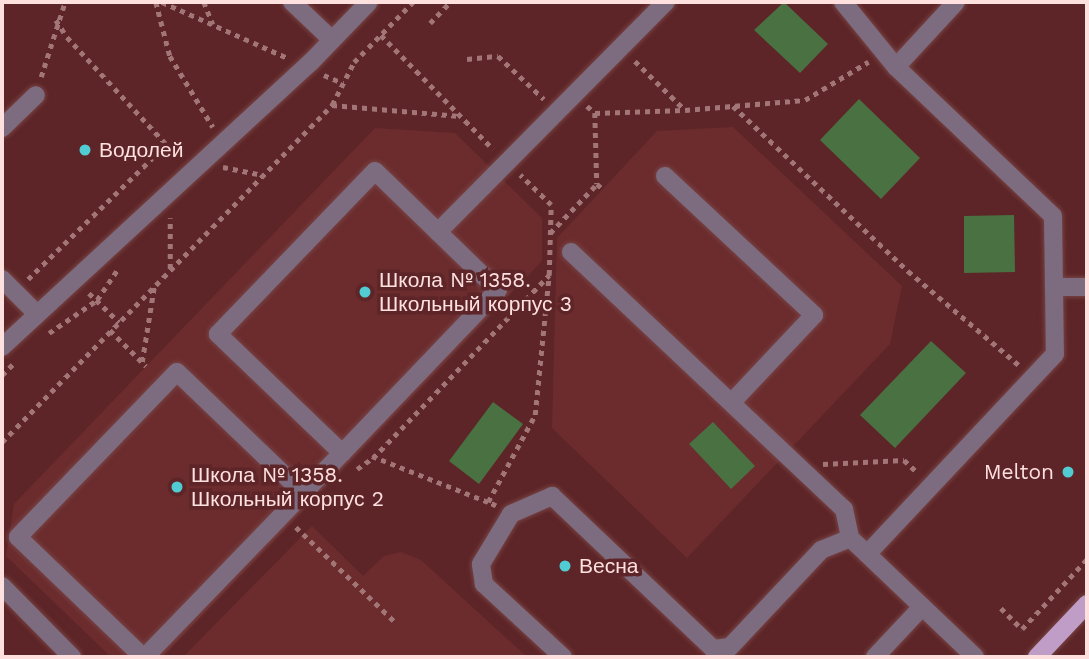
<!DOCTYPE html>
<meta charset="utf-8">
<style>
body{margin:0}
#map{position:relative;width:1089px;height:659px;overflow:hidden;background:#5d2527;font-family:"Work Sans",sans-serif}
div>[style]{position:absolute}
[style*='--x']{left:calc(var(--x)*1px);top:calc(var(--y)*1px);width:calc(var(--w)*1px);rotate:calc(var(--a)*1deg)}
.built>*{inset:0;background:#6c2c2e}
.green>*{inset:0;background:#497141}
.path>*{height:4.5px;margin-top:-2.25px;transform-origin:0;background:repeating-linear-gradient(90deg,#a27576 0 5px,transparent 0 10px)}
.roads{filter:drop-shadow(0 0 2px #774344) drop-shadow(0 0 2px #774344)}
.minor>*{height:18px;margin:-9px;padding:0 9px;transform-origin:9px;border-radius:9px;background:#7d6c80}
.major>*{height:18px;margin:-9px;padding:0 9px;transform-origin:9px;border-radius:9px;background:#bf9dc6}
.dots>*{width:19px;height:19px;translate:-50% -50%;box-sizing:border-box;border:4px solid #5d2527;border-radius:50%}
span{translate:-50% -50%;white-space:nowrap;text-align:center;line-height:1.15;-webkit-text-stroke:7px #5d2527;paint-order:stroke}
.poi-label{font-size:21px;color:#fee0df}
.left{translate:0 -50%;text-align:left}
.right{translate:-100% -50%;text-align:right}
.frame{position:absolute;inset:0;border:4px solid #fee0df;pointer-events:none}
</style>
<div id="map">
<div class="built">
<div style="clip-path:polygon(733px 127px,902px 286px,890px 344px,687px 558px,552px 428px,557px 238px,657px 131px)"></div>
<div style="clip-path:polygon(375px 128px,455px 133px,542px 218px,542px 261px,162px 657px,111px 657px,6px 556px,14px 504px)"></div>
<div style="clip-path:polygon(312px 526px,363px 576px,384px 556px,401px 552px,421px 560px,527px 657px,183px 657px)"></div>
</div>
<div class="green">
<div style="clip-path:polygon(784px 2px,828px 44px,800px 73px,754px 30px)"></div>
<div style="clip-path:polygon(859px 99px,920px 158px,881px 199px,820px 140px)"></div>
<div style="clip-path:polygon(1014px 215px,1015px 272px,964px 273px,964px 216px)"></div>
<div style="clip-path:polygon(931px 341px,966px 373px,895px 448px,860px 415px)"></div>
<div style="clip-path:polygon(493px 402px,523px 424px,479px 484px,449px 461px)"></div>
<div style="clip-path:polygon(713px 422px,755px 466px,731px 489px,689px 444px)"></div>
</div>
<div class="path">
<div style="--x:156;--y:2;--w:56;--a:75.5"></div>
<div style="--x:170;--y:56;--w:83;--a:58.8"></div>
<div style="--x:162;--y:2;--w:138;--a:24"></div>
<div style="--x:204;--y:2;--w:24;--a:68"></div>
<div style="--x:56;--y:20;--w:20;--a:57"></div>
<div style="--x:67;--y:37;--w:166;--a:47.2"></div>
<div style="--x:430;--y:23;--w:29;--a:-46"></div>
<div style="--x:381;--y:35;--w:160;--a:45.5"></div>
<div style="--x:467;--y:59;--w:31;--a:-6"></div>
<div style="--x:498;--y:56;--w:63;--a:43.1"></div>
<div style="--x:635;--y:61;--w:70;--a:44.4"></div>
<div style="--x:685;--y:110;--w:120;--a:-4.8"></div>
<div style="--x:805;--y:100;--w:74;--a:-31.1"></div>
<div style="--x:324;--y:75;--w:21;--a:23"></div>
<div style="--x:41;--y:77;--w:79;--a:-72.3"></div>
<div style="--x:332;--y:105;--w:128;--a:4.9"></div>
<div style="--x:587;--y:106;--w:11;--a:41"></div>
<div style="--x:595;--y:113;--w:89;--a:-1.9"></div>
<div style="--x:733;--y:106;--w:241;--a:43.3"></div>
<div style="--x:908;--y:271;--w:145;--a:40.3"></div>
<div style="--x:595;--y:113;--w:71;--a:88.4"></div>
<div style="--x:597;--y:184;--w:8;--a:40"></div>
<div style="--x:223;--y:167;--w:41;--a:11.3"></div>
<div style="--x:550;--y:233;--w:68;--a:-46.2"></div>
<div style="--x:170;--y:269;--w:51;--a:-90"></div>
<div style="--x:28;--y:279;--w:192;--a:-44.2"></div>
<div style="--x:89;--y:293;--w:42;--a:44"></div>
<div style="--x:110;--y:330;--w:51;--a:45"></div>
<div style="--x:49;--y:333;--w:58;--a:-34.5"></div>
<div style="--x:97;--y:300;--w:37;--a:-56"></div>
<div style="--x:142;--y:362;--w:76;--a:-80.9"></div>
<div style="--x:2;--y:375;--w:16;--a:-45"></div>
<div style="--x:2;--y:442;--w:472;--a:-45.6"></div>
<div style="--x:332;--y:105;--w:48;--a:-62.9"></div>
<div style="--x:354;--y:62;--w:84;--a:-45.5"></div>
<div style="--x:372;--y:456;--w:125;--a:21.6"></div>
<div style="--x:823;--y:464;--w:81;--a:-2.8"></div>
<div style="--x:904;--y:460;--w:19;--a:43"></div>
<div style="--x:357;--y:469;--w:19;--a:-35"></div>
<div style="--x:373;--y:458;--w:254;--a:-46.1"></div>
<div style="--x:496;--y:506;--w:9;--a:-153"></div>
<div style="--x:488;--y:502;--w:99;--a:-61.6"></div>
<div style="--x:535;--y:415;--w:141;--a:-84.3"></div>
<div style="--x:549;--y:275;--w:70;--a:-88.4"></div>
<div style="--x:551;--y:205;--w:43;--a:-135.9"></div>
<div style="--x:296;--y:527;--w:136;--a:43.8"></div>
<div style="--x:1001;--y:608;--w:30;--a:45"></div>
<div style="--x:1022;--y:629;--w:96;--a:-47.1"></div>
</div>
<div class="roads">
<div class="minor">
<div style="--x:292;--y:2;--w:55;--a:43.5"></div>
<div style="--x:843;--y:2;--w:84;--a:50.8"></div>
<div style="--x:896;--y:67;--w:216;--a:43.5"></div>
<div style="--x:1053;--y:216;--w:138;--a:89.2"></div>
<div style="--x:1055;--y:354;--w:274;--a:133.2"></div>
<div style="--x:867;--y:554;--w:149;--a:43.6"></div>
<div style="--x:896;--y:67;--w:88;--a:-47.3"></div>
<div style="--x:2;--y:128;--w:47;--a:-44.1"></div>
<div style="--x:375;--y:171;--w:171;--a:44.1"></div>
<div style="--x:498;--y:290;--w:226;--a:133.7"></div>
<div style="--x:342;--y:453;--w:172;--a:-136.2"></div>
<div style="--x:218;--y:334;--w:226;--a:-46.1"></div>
<div style="--x:665;--y:176;--w:204;--a:43"></div>
<div style="--x:814;--y:315;--w:120;--a:133.3"></div>
<div style="--x:438;--y:232;--w:324;--a:-45.3"></div>
<div style="--x:571;--y:252;--w:375;--a:43.3"></div>
<div style="--x:844;--y:509;--w:30;--a:78"></div>
<div style="--x:2;--y:279;--w:48;--a:45"></div>
<div style="--x:1054;--y:287;--w:33;--a:0"></div>
<div style="--x:2;--y:347;--w:420;--a:-42.7"></div>
<div style="--x:311;--y:62;--w:83;--a:-46"></div>
<div style="--x:2;--y:586;--w:100;--a:45.4"></div>
<div style="--x:143;--y:657;--w:173;--a:-136.2"></div>
<div style="--x:18;--y:537;--w:229;--a:-46.1"></div>
<div style="--x:177;--y:372;--w:175;--a:43.8"></div>
<div style="--x:145;--y:657;--w:284;--a:-46"></div>
<div style="--x:563;--y:657;--w:108;--a:-137.3"></div>
<div style="--x:484;--y:584;--w:20;--a:-99"></div>
<div style="--x:481;--y:564;--w:58;--a:-59"></div>
<div style="--x:511;--y:514;--w:45;--a:-23.7"></div>
<div style="--x:552;--y:496;--w:222;--a:43.5"></div>
<div style="--x:713;--y:649;--w:17;--a:-7"></div>
<div style="--x:730;--y:647;--w:133;--a:-46.8"></div>
<div style="--x:821;--y:550;--w:31;--a:-22"></div>
<div style="--x:850;--y:538;--w:23;--a:43"></div>
<div style="--x:875;--y:657;--w:69;--a:-46.8"></div>
</div>
<div class="major">
<div style="--x:1037;--y:657;--w:73;--a:-46.7"></div>
</div>
</div>
<div class="dots">
<div style="left:85px;top:150px;background:#51ccd3"></div>
<div style="left:365px;top:292px;background:#51ccd3"></div>
<div style="left:1068px;top:472px;background:#51ccd3"></div>
<div style="left:177px;top:487px;background:#51ccd3"></div>
<div style="left:565px;top:566px;background:#51ccd3"></div>
</div>
<div class="poi-label">
<span class="left" style="left:99px;top:150px">Водолей</span>
<span class="left" style="left:379px;top:292px">Школа № 1358.<br>Школьный корпус 3</span>
<span class="right" style="left:1054px;top:472px">Melton</span>
<span class="left" style="left:191px;top:487px">Школа № 1358.<br>Школьный корпус 2</span>
<span class="left" style="left:579px;top:566px">Весна</span>
</div>
<div class="frame"></div>
</div>
